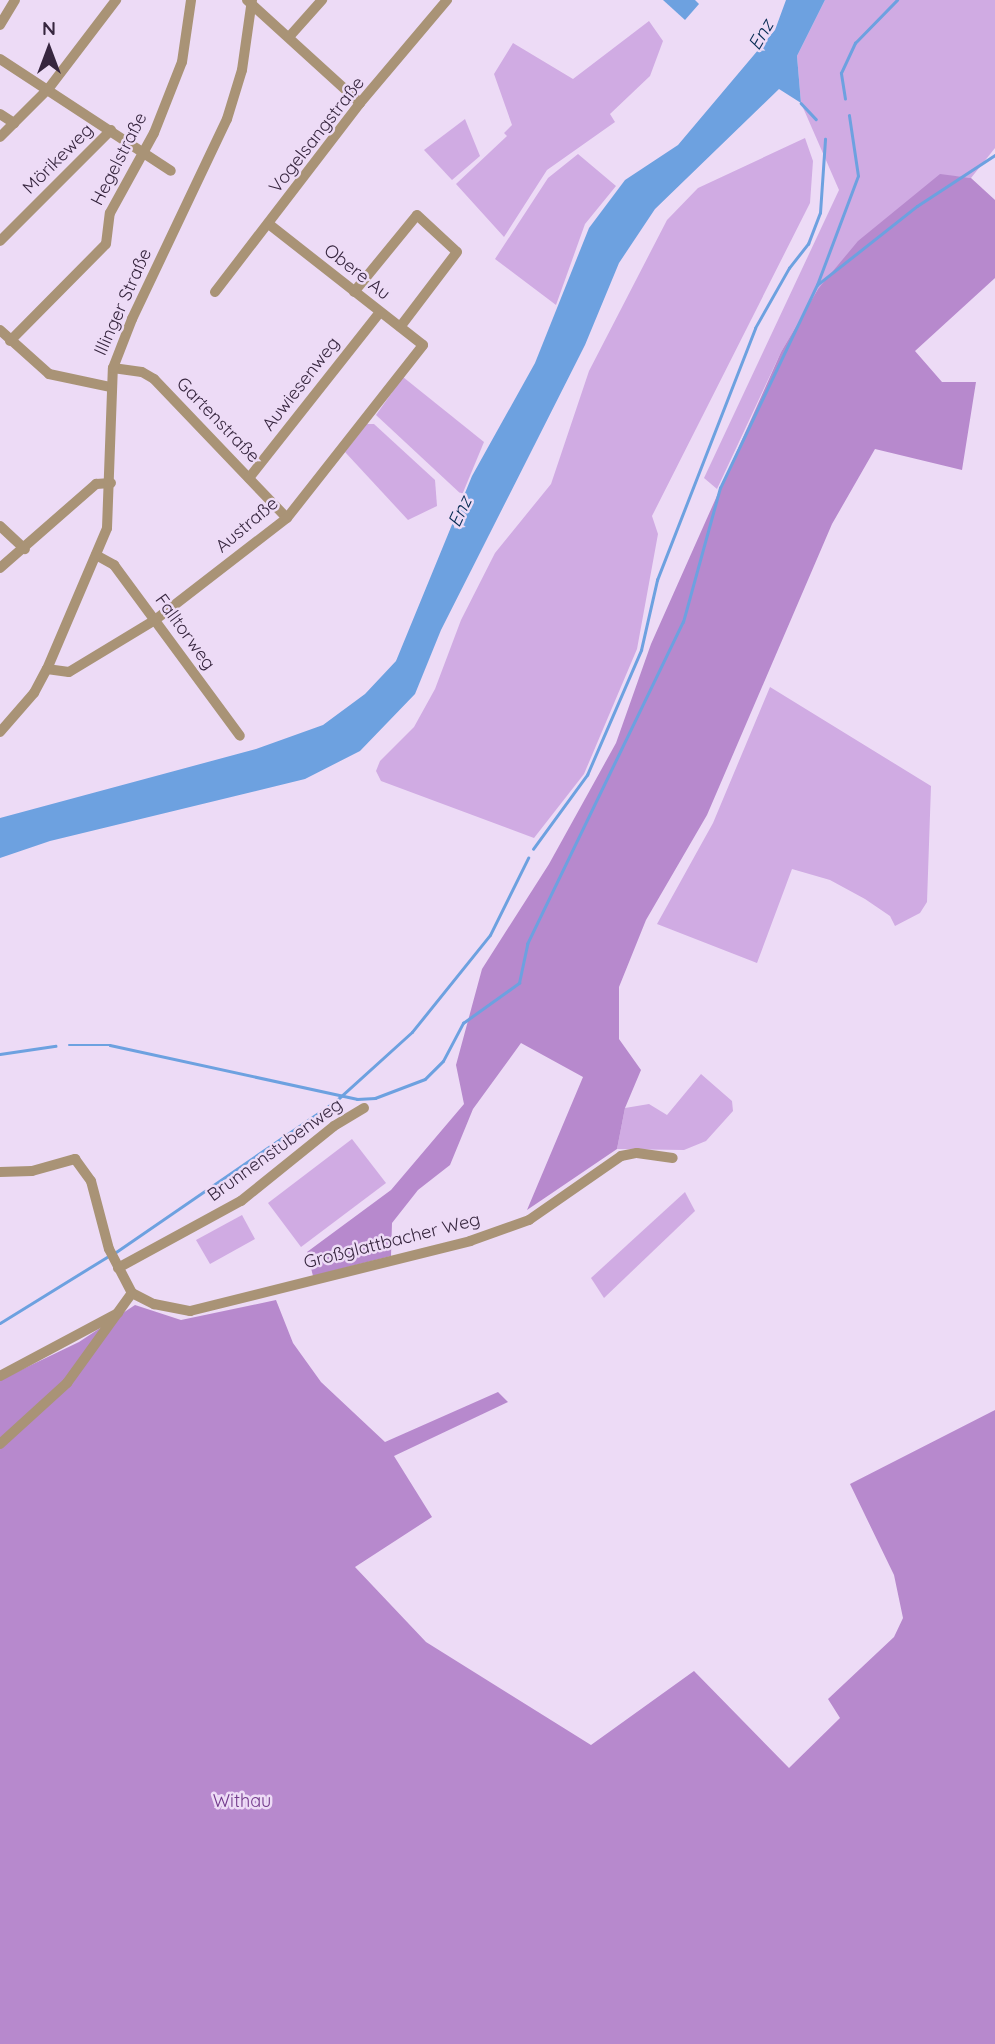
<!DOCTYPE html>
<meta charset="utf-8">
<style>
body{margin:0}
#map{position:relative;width:995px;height:2044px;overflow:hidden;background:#eddbf6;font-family:Quicksand,sans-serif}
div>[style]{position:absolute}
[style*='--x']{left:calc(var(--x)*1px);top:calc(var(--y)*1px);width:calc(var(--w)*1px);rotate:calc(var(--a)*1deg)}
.green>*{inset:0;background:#d0abe3}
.forest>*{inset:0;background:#b789cd}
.water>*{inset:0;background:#6da1e0}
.stream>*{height:2.5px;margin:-1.25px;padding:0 1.25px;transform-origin:1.25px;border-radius:1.25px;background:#6da1e0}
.minor>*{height:10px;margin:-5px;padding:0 5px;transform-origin:5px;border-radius:5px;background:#a99376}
span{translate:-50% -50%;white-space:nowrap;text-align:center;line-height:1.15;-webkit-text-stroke:5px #eddbf6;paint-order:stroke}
.street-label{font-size:18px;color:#37263f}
.park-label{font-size:18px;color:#72398b}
.water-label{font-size:19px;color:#052a52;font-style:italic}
.north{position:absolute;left:14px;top:14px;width:70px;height:70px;-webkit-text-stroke:5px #eddbf6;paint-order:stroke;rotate:0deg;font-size:19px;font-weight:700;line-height:28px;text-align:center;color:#37263f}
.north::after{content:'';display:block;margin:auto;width:24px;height:32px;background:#37263f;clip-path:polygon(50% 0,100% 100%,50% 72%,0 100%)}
</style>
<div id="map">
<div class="green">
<div style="clip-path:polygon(825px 0,995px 0,995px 148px,971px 178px,940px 175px,818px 289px,781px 352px,717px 489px,704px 478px,839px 190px,801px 103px,797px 56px)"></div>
<div style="clip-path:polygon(649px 21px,663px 41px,650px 76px,610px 114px,615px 122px,547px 170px,504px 237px,456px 184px,507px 136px,504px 133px,512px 125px,494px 74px,513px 43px,573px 79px)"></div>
<div style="clip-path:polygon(465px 119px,480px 156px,452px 180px,424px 150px)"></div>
<div style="clip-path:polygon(805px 138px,813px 161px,810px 203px,652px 516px,658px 534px,637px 649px,584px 774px,534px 838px,381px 781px,376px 771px,380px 761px,414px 727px,435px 689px,461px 620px,495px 553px,551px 484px,589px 371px,667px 220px,698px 188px)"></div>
<div style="clip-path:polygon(578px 154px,616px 186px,585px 224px,556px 305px,495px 259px,548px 178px)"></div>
<div style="clip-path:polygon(403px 377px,484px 442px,462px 495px,376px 415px)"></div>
<div style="clip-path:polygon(367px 424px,374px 424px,435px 480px,437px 506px,408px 520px,345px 452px)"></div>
<div style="clip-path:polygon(770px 687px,931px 786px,927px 902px,920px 913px,895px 926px,890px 916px,865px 899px,830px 880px,792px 869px,757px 963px,657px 924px,713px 823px)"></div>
<div style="clip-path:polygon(701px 1074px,732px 1101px,733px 1111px,706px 1141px,684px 1150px,617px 1149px,625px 1108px,649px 1104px,667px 1115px)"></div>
<div style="clip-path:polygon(352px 1139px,386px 1183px,301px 1247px,268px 1203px)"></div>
<div style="clip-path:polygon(685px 1192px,695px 1211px,604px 1298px,591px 1278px)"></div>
<div style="clip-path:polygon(242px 1215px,255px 1239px,210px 1264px,196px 1240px)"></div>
</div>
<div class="forest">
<div style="clip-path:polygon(940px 174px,971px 178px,995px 200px,995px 278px,915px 351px,942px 382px,976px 382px,962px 470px,875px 449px,832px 524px,707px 815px,646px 920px,619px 987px,619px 1039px,641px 1070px,625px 1108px,617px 1149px,527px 1210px,583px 1077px,521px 1043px,473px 1109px,450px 1165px,418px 1190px,392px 1223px,391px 1256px,313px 1276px,307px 1252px,391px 1190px,464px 1104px,456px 1065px,482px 969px,549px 864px,616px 743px,651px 644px,781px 352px,818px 289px,858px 241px)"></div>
<div style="clip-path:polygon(276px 1300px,293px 1343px,321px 1382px,385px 1442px,498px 1392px,508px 1402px,394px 1456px,432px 1517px,355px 1567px,426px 1642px,591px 1745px,694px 1671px,789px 1768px,840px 1718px,828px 1699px,894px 1637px,903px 1618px,894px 1575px,850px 1484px,995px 1410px,995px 2044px,0 2044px,0 1380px,79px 1342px,135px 1305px,181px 1320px)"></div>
</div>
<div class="water">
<div style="clip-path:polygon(663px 0,695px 0,699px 4px,685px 20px)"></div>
<div style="clip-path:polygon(786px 0,825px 0,797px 56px,801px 103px,779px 89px,655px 209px,619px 263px,585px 345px,441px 630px,415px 694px,360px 751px,305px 779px,50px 841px,0 858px,0 818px,256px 749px,323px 725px,365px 694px,396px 661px,472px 476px,535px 363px,589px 228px,625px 180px,678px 145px,775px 30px)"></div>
</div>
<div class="stream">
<div style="--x:845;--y:99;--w:26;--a:-99"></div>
<div style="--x:841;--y:73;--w:33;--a:-65"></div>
<div style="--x:855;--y:43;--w:60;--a:-45.7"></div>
<div style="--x:801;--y:103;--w:22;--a:47"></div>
<div style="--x:817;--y:285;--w:127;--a:-38.3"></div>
<div style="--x:917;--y:206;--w:93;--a:-33.2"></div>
<div style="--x:533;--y:849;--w:92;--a:-53.9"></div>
<div style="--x:587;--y:775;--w:136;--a:-66.6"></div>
<div style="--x:641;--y:650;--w:72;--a:-77.1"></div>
<div style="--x:657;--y:580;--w:270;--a:-68.7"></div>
<div style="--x:755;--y:328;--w:69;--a:-60.5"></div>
<div style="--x:789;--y:268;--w:31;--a:-52"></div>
<div style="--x:808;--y:244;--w:33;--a:-69"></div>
<div style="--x:820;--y:213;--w:74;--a:-86.1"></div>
<div style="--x:69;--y:1045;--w:41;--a:0"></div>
<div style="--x:110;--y:1045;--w:253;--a:12.3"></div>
<div style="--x:357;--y:1099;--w:18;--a:-3"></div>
<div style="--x:375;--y:1098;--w:53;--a:-20.8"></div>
<div style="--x:425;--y:1079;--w:25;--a:-45"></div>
<div style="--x:443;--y:1061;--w:43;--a:-62.2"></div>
<div style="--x:463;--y:1023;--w:69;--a:-35.5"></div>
<div style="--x:519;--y:983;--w:40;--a:-78"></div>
<div style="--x:527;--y:944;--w:358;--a:-64.2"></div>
<div style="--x:683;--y:622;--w:139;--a:-74.6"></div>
<div style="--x:720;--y:488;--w:225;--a:-64.5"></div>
<div style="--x:817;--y:285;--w:116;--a:-69.4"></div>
<div style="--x:858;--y:176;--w:61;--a:-98.5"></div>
<div style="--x:0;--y:1054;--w:56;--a:-8.3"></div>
<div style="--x:116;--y:1252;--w:268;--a:-34.5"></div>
<div style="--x:337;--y:1100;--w:101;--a:-42.2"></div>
<div style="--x:412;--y:1032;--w:124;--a:-51.2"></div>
<div style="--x:490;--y:935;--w:86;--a:-63.7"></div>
<div style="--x:0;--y:1323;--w:129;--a:-31.7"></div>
</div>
<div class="minor">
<div style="--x:247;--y:0;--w:153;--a:42.3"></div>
<div style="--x:0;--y:25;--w:29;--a:-59"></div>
<div style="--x:289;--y:37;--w:50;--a:-48.3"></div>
<div style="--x:0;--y:59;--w:204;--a:33.2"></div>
<div style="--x:0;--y:114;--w:17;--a:33"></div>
<div style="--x:0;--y:137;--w:69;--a:-45"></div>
<div style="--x:49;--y:88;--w:111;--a:-52.7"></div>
<div style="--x:0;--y:241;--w:157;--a:-45"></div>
<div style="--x:215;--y:292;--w:238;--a:-52.5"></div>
<div style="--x:360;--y:103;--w:135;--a:-49.8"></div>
<div style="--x:354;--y:292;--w:99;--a:-50.7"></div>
<div style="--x:417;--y:215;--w:54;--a:42.8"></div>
<div style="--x:457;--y:252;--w:94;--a:127.2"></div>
<div style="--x:0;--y:330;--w:66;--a:41.9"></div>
<div style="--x:49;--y:374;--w:62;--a:12"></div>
<div style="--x:10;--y:341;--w:136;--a:-45.3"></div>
<div style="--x:106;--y:244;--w:31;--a:-83"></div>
<div style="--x:110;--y:213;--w:91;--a:-61.2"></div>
<div style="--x:154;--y:133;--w:76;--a:-68.5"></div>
<div style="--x:182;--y:62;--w:63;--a:-81.7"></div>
<div style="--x:113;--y:368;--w:29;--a:8"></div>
<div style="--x:142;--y:372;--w:14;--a:30"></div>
<div style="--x:154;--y:379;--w:192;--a:46.3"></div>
<div style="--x:249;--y:478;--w:211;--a:-51.7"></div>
<div style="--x:0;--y:526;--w:34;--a:43"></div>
<div style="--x:96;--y:555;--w:21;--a:29"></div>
<div style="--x:114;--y:565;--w:212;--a:53.6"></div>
<div style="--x:0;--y:568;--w:128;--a:-41.2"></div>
<div style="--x:96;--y:484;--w:15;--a:-4"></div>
<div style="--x:47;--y:669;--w:22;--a:8"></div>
<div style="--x:69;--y:672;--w:100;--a:-31.2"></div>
<div style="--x:155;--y:620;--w:167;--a:-37.7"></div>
<div style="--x:287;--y:518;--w:220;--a:-51.8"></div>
<div style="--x:423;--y:345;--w:194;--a:-141.9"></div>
<div style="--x:0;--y:732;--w:52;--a:-48.9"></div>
<div style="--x:34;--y:693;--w:27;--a:-62"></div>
<div style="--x:47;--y:669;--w:153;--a:-66.9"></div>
<div style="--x:107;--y:528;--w:160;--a:-87.9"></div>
<div style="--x:113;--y:368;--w:53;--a:-68.8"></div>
<div style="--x:132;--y:319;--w:221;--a:-64.6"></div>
<div style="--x:227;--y:119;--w:51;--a:-73"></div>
<div style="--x:242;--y:70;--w:71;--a:-81.9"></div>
<div style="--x:0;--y:1172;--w:32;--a:-2"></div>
<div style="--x:32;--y:1171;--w:45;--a:-15.6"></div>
<div style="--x:75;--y:1159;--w:27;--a:54"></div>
<div style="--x:91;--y:1181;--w:70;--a:75.2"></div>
<div style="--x:109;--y:1249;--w:50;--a:62.4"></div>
<div style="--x:132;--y:1293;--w:25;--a:27"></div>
<div style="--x:154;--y:1304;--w:37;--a:11"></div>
<div style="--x:190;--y:1311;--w:289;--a:-14"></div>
<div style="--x:470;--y:1241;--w:63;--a:-19.6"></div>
<div style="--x:529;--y:1220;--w:112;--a:-34.8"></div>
<div style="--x:621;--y:1156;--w:16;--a:-11"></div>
<div style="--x:637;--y:1153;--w:36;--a:8"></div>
<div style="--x:118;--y:1268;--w:140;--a:-28.6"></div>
<div style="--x:241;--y:1201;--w:119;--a:-38.9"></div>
<div style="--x:334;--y:1126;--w:35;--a:-31"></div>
<div style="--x:0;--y:1376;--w:134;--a:-28.1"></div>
<div style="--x:0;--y:1444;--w:91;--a:-42.3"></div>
<div style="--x:67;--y:1383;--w:111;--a:-54.2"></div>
</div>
<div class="street-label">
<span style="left:317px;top:135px;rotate:-52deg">Vogelsangstraße</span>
<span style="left:58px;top:159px;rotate:-45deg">Mörikeweg</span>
<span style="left:119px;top:159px;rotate:-63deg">Hegelstraße</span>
<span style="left:357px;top:272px;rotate:38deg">Obere Au</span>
<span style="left:123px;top:302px;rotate:-66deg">Illinger Straße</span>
<span style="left:301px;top:384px;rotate:-52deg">Auwiesenweg</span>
<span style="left:218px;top:420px;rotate:46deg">Gartenstraße</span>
<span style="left:247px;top:525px;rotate:-40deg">Austraße</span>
<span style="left:185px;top:632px;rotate:54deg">Falltorweg</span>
<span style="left:275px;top:1150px;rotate:-36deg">Brunnenstubenweg</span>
<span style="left:392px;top:1241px;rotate:-14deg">Großglattbacher Weg</span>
</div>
<div class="park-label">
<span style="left:242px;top:1801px">Withau</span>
</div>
<div class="water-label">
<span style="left:761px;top:35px;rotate:-60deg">Enz</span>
<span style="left:460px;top:512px;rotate:-65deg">Enz</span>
</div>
<div class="north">N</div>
</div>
